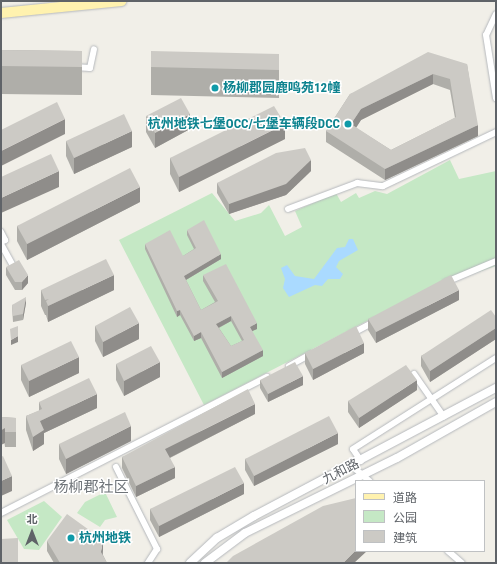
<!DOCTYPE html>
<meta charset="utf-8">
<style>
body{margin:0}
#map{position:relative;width:497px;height:564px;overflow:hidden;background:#f1efe8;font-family:"Roboto Condensed","Noto Sans SC",sans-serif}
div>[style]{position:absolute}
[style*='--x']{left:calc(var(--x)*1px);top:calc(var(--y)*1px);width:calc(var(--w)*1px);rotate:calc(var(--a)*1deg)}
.green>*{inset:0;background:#c5e8c5}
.water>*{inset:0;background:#aadaff}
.roads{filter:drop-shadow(0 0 1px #b5b8bc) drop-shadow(0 0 1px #b5b8bc)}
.minor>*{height:6px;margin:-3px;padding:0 3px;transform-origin:3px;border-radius:3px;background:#fff}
.tertiary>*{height:8px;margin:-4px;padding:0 4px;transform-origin:4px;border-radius:4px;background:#fff}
.primary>*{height:10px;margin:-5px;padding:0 5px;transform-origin:5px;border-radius:5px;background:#fff2af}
.wall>*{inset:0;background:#afaea9}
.shaded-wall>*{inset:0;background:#8f8d8a}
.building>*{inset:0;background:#cccac5}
.dots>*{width:11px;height:11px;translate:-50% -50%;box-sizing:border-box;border:2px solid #fff;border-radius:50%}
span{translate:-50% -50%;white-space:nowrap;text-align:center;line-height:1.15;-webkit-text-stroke:3px #fff;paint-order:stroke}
.culture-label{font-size:13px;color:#0d838f;font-weight:700}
.left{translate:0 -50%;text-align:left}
.right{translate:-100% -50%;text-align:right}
.street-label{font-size:13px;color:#5f6368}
.quarter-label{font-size:15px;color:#70757a}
.frame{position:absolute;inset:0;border:2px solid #5f6368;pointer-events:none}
.legend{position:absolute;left:355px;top:480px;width:130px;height:72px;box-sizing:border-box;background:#fff;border:1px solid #bfc1c3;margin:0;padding:5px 7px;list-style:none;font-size:12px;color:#5f6368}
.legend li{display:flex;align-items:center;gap:8px;height:20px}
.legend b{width:20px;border:1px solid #bfc1c3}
.north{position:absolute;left:12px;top:512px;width:40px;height:40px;-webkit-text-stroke:3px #fff;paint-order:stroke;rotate:0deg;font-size:11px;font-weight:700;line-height:16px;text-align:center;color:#5f6368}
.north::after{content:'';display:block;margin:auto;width:14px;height:18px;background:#5f6368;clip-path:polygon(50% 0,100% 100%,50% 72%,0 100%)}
</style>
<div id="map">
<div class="green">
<div style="clip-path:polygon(450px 160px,459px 179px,496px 171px,496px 266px,429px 289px,204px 405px,119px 240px,212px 193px,235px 221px,261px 213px,269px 205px,285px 236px,302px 227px,295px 211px,336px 193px,341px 202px,356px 193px,359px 198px,375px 191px,387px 194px)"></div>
<div style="clip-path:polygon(105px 492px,117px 517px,105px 520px,100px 527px,77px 513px,85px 502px)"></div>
<div style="clip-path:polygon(44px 501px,62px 517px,39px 550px,24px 549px,7px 520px)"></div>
</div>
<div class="water">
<div style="clip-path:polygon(349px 239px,353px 239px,358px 250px,339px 261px,336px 267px,343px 274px,340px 279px,328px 279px,322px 286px,315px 285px,289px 297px,283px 288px,285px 279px,281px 268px,287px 265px,295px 276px,314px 279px,337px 248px,345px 247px)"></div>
</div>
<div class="roads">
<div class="minor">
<div style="--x:496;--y:14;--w:23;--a:115"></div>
<div style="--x:486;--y:35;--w:64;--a:81"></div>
<div style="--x:74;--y:67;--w:16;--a:4"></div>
<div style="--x:90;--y:68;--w:19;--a:-78"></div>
<div style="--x:288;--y:209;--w:74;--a:-20.6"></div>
<div style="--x:357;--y:183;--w:26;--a:7"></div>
<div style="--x:383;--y:186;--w:125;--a:-25.5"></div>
<div style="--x:1;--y:232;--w:9;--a:63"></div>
<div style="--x:5;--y:240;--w:4;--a:153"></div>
<div style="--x:1;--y:244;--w:23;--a:61"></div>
<div style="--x:446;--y:282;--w:54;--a:-22.8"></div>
<div style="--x:351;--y:334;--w:27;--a:-28"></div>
<div style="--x:289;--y:366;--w:25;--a:-29"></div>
<div style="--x:414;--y:374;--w:52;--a:55.1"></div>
<div style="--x:361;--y:461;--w:14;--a:-124"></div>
<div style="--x:353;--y:449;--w:169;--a:-32.5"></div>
<div style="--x:352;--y:466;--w:23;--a:41"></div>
<div style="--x:116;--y:467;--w:92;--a:63.4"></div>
<div style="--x:157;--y:549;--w:17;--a:123"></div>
<div style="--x:1;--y:513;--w:299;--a:-27.1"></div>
<div style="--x:448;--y:551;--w:18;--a:41"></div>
</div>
<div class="tertiary">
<div style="--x:190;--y:563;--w:37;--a:-43"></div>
<div style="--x:217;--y:538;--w:43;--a:-30.7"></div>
<div style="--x:254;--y:516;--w:274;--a:-27.9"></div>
<div style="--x:205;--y:563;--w:50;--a:-36.9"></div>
<div style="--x:245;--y:533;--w:169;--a:-26.3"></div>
<div style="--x:397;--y:458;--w:114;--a:-29.5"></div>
</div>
<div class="primary">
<div style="--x:1;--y:13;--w:121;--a:-5.7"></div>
</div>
</div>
<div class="wall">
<div style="clip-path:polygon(1px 50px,82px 51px,82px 95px,1px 94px)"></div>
<div style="clip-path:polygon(279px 54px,279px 98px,151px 95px,151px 67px)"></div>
<div style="clip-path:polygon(evenodd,467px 64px,478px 136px,385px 180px,326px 142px,326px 131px,350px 94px,467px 64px,433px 84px,450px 90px,455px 118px,391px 150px,356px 128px,361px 120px,433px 84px)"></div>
<div style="clip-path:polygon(146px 116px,190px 129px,155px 148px,146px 132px)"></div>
<div style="clip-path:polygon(285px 139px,179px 192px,170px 174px,170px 158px)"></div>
<div style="clip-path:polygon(66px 141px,132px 147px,74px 174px,66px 156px)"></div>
<div style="clip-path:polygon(311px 171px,286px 195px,229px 214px,217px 193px,217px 183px)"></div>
<div style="clip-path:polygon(140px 202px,27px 260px,17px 241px,17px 226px)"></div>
<div style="clip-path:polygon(evenodd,187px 230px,221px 259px,186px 280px,201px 310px,215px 302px,203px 281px,203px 275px,257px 329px,252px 331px,263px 356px,222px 378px,201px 338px,194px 341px,180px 315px,177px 317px,145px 249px,145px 244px,183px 256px,194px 249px,187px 235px,187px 230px,231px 321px,242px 341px,231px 346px,219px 328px,231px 321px)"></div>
<div style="clip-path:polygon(6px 267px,28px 283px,22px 290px,15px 290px,6px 275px)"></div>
<div style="clip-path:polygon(41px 290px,114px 290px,48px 322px,46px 315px,45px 315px,41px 306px)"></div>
<div style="clip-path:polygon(459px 300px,376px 343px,368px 330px,368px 319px)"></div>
<div style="clip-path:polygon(26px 303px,23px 320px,13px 322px,12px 305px)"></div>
<div style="clip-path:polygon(496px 317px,496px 339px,430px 382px,421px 366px,421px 356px)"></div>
<div style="clip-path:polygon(95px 326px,139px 339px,103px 357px,95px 341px)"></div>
<div style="clip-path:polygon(305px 353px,364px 353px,313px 380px,305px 364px)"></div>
<div style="clip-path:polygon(116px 364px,160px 377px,124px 396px,116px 380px)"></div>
<div style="clip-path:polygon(21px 365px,79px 373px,29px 397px,21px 380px)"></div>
<div style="clip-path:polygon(260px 380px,303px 385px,268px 402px,260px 388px)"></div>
<div style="clip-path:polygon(417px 390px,359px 428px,348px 412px,348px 401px)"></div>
<div style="clip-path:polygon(39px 402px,97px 408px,44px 433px,44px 444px,33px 451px,26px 430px,26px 416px,39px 411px)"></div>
<div style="clip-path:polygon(255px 414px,170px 458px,175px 478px,136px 497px,122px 468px,122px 457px)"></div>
<div style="clip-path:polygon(1px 417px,16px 418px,16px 447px,5px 447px)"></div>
<div style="clip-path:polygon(131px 441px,66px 474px,59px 459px,59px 444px)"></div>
<div style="clip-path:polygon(338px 444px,254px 486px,245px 470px,245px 459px)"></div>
<div style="clip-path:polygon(244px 494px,159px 537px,150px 520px,150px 509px)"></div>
<div style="clip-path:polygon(47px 541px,103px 550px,103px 555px,107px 563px,54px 563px,47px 551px)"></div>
</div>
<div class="shaded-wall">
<div style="clip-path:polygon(433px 74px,433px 84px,361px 120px,351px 135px,351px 124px,361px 109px)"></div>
<div style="clip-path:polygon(190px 114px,190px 129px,155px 148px,155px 133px)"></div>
<div style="clip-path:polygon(65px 119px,65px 134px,1px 166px,1px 151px)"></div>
<div style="clip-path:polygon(285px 124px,285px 139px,179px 192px,179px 177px)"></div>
<div style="clip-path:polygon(478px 125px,478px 136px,385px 180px,385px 169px)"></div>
<div style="clip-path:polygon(132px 131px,132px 147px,74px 174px,74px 158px)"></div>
<div style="clip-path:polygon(311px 160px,311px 171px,286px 195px,229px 214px,229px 204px)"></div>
<div style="clip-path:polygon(59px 171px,59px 187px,1px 213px,1px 198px)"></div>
<div style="clip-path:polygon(140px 187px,140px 202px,27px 260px,27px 244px)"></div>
<div style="clip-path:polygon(221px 254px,221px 259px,184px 281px,184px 276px)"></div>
<div style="clip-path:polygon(28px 275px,28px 283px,22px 290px,22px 282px)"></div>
<div style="clip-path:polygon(114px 275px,114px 290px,48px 322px,48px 306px)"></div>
<div style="clip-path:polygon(459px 290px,459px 300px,376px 343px,376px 332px)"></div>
<div style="clip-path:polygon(26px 297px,26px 303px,23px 320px,23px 314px)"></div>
<div style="clip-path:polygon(180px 310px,180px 315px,177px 317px,177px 311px)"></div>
<div style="clip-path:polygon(231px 316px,231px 321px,216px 329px,216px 324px)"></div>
<div style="clip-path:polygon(139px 323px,139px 339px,103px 357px,103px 342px)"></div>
<div style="clip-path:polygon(257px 323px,257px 329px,250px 332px,250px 327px)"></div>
<div style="clip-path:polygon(496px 328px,496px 339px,430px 382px,430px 371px)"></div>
<div style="clip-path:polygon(201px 332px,201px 338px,194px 341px,194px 336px)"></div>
<div style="clip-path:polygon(18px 336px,18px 342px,11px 345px,11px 340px)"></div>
<div style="clip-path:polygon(364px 343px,364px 353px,313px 380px,313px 369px)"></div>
<div style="clip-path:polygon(263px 350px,263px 356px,222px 378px,222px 372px)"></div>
<div style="clip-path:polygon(79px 357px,79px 373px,29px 397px,29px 381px)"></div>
<div style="clip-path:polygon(160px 362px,160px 377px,124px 396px,124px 381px)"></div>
<div style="clip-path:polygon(303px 376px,303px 385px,268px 402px,268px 394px)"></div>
<div style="clip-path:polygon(417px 380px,417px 390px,359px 428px,359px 418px)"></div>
<div style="clip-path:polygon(97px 394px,97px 408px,44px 433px,44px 444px,33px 451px,33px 437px,40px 421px)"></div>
<div style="clip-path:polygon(255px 404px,255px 414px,165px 460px,165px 449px)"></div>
<div style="clip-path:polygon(131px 426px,131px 441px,66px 474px,66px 459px)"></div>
<div style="clip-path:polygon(5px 428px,5px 443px,1px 445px,1px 430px)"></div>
<div style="clip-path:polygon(338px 433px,338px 444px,254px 486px,254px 476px)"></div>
<div style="clip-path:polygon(175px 467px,175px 478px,136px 497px,136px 486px)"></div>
<div style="clip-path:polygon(12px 476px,12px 491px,1px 496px,1px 481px)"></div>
<div style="clip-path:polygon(244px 483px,244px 494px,159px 537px,159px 526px)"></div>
<div style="clip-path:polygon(103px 540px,103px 550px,101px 562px,101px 552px)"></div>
<div style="clip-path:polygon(356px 550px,356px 551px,367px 551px,354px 563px,343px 563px)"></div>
</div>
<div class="building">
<div style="clip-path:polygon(1px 50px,82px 51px,82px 67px,1px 66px)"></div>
<div style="clip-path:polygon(151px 51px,279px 54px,279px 70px,151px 67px)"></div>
<div style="clip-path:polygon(evenodd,428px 52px,467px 64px,478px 125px,385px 169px,326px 131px,350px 94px,428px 52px,433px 74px,450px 79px,456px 117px,391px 150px,351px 124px,361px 109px,433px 74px)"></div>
<div style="clip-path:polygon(181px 98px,190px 114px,155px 133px,146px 116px)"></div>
<div style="clip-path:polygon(57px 102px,65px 119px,1px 151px,1px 130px)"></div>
<div style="clip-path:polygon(274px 106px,285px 124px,179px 177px,170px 158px)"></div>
<div style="clip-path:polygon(124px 114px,132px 131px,74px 158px,66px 141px)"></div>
<div style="clip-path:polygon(305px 148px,311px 160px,286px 184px,229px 204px,217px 183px,276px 153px)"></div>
<div style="clip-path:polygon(51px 154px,59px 171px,1px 198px,1px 177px)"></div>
<div style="clip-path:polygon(130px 168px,140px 187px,27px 244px,17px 226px)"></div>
<div style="clip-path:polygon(evenodd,204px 220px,221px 254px,184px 276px,201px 310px,218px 301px,203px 275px,226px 264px,257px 323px,250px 327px,263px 350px,222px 372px,201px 332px,194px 336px,180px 310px,177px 311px,145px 244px,170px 230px,183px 256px,196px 248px,187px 230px,204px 220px,231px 316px,244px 340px,231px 346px,216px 324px,231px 316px)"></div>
<div style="clip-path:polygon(106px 259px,114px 275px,48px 306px,46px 301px,49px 299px,45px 300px,41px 290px)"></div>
<div style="clip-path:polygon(19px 260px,28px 275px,22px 282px,15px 282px,6px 267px)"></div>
<div style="clip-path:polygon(451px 275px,459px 290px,376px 332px,368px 319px)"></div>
<div style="clip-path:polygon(26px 297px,23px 314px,13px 316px,12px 305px)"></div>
<div style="clip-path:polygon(130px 307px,139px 323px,103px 342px,95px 326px)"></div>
<div style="clip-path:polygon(491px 310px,496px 317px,496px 328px,430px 371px,421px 356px)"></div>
<div style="clip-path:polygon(18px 326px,18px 336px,11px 340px,10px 329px)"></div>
<div style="clip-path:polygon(356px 326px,364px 343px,313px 369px,305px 353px)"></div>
<div style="clip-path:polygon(71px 341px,79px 357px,29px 381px,21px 365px)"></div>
<div style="clip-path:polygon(151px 346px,160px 362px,124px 381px,116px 364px)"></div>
<div style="clip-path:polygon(295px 362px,303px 376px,268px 394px,260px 380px)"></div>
<div style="clip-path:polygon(406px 365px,417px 380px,359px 418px,348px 401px)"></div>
<div style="clip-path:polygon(89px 378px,97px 394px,40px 421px,44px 430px,33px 437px,26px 416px,42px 409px,39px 402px)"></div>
<div style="clip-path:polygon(248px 389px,255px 404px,165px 449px,175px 467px,136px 486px,122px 457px)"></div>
<div style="clip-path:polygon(125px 412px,131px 426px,66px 459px,59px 444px)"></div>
<div style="clip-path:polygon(329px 416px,338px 433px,254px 476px,245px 459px)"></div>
<div style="clip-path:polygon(1px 417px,16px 418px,16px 432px,5px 432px,5px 428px,1px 430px)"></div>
<div style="clip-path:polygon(3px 456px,12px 476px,1px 481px,1px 457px)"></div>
<div style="clip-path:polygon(235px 467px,244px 483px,159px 526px,150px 509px)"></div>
<div style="clip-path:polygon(356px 498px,356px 550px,343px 563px,226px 563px,233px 556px,323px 506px)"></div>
<div style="clip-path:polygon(67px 514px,103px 540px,101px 552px,107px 563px,60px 563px,47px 541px)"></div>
<div style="clip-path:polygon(18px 538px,18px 563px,1px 563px,1px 539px)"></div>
</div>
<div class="dots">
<div style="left:215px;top:88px;background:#0f9aa8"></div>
<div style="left:348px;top:124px;background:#0f9aa8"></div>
<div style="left:71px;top:538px;background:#0f9aa8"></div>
</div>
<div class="culture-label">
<span class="left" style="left:223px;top:88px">杨柳郡园鹿鸣苑12幢</span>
<span class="right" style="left:340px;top:124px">杭州地铁七堡OCC/七堡车辆段DCC</span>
<span class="left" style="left:79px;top:538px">杭州地铁</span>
</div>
<div class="street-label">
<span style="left:341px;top:472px;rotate:-27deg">九和路</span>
</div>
<div class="quarter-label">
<span style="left:91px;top:488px">杨柳郡社区</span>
</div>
<div class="frame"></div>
<ul class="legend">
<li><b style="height:5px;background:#fff2af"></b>道路</li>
<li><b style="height:11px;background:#c5e8c5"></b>公园</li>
<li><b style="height:11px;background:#cccac5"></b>建筑</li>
</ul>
<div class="north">北</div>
</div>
